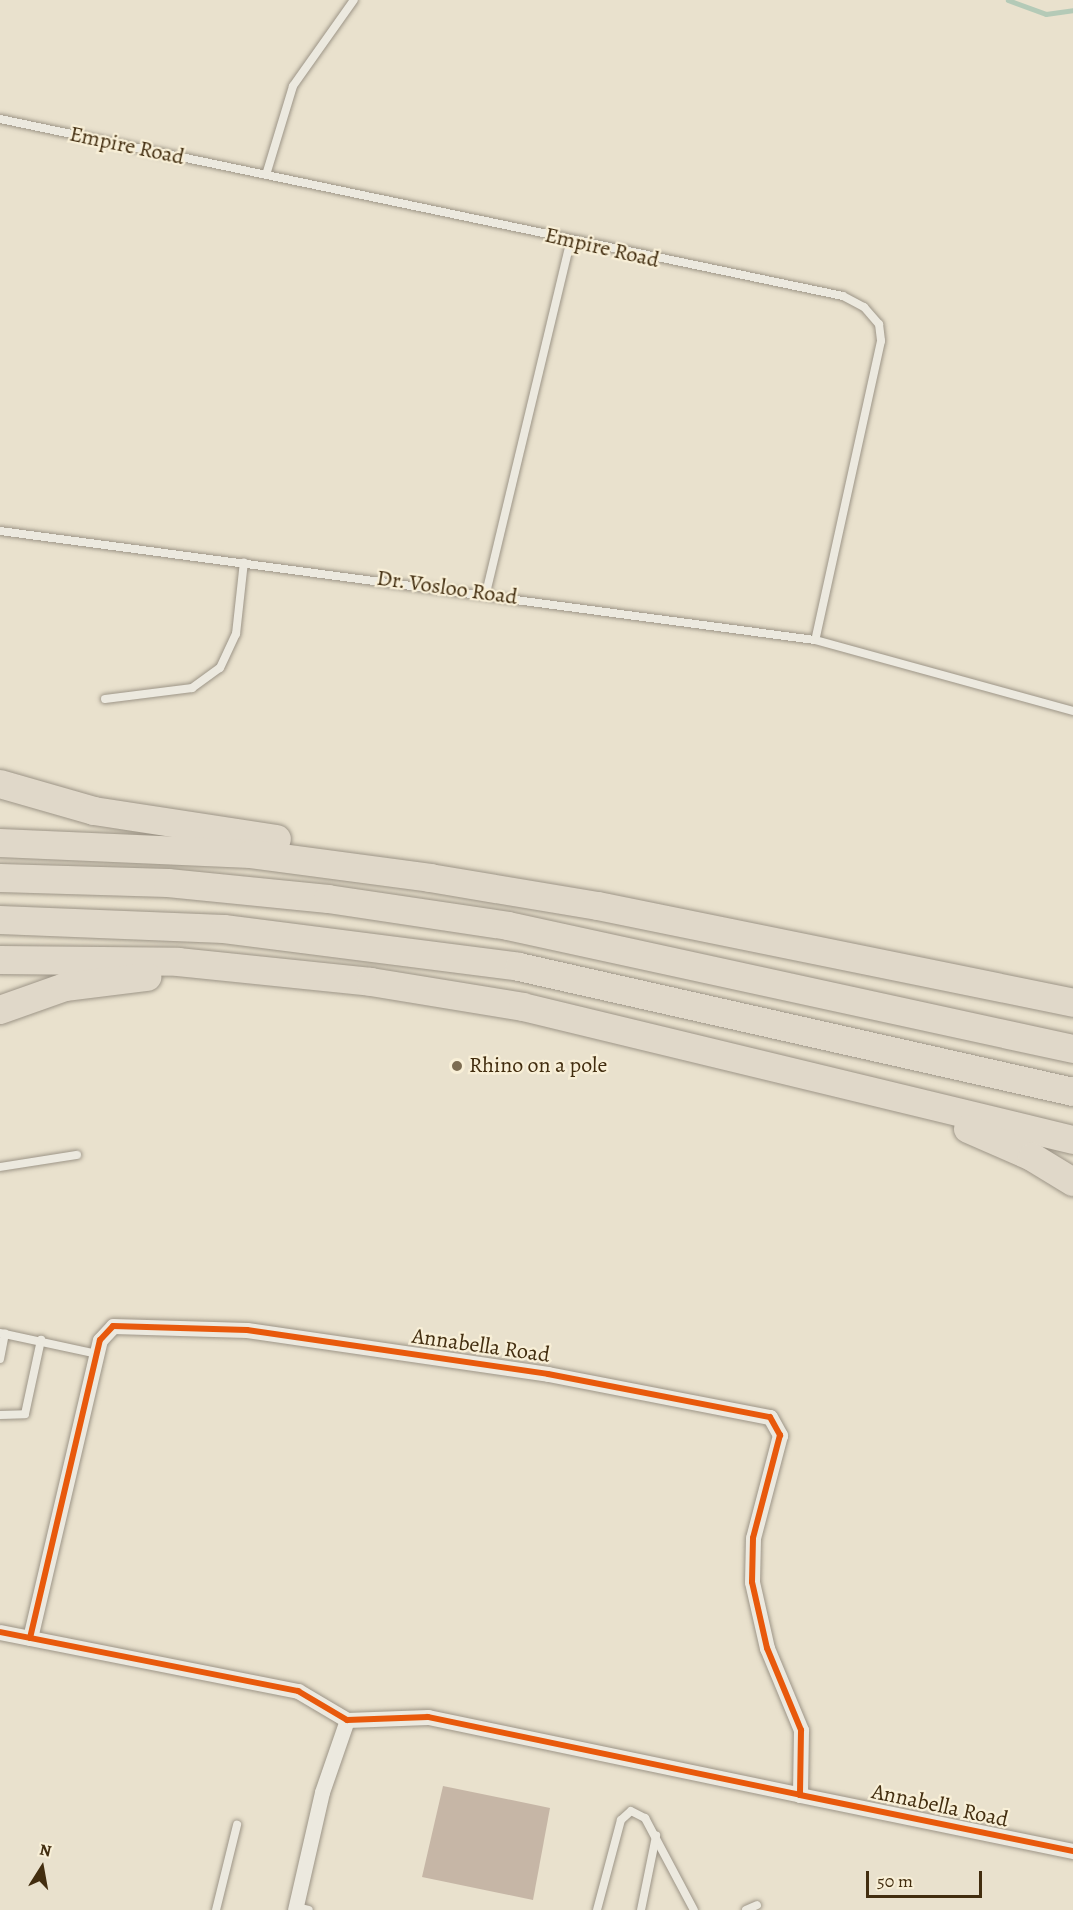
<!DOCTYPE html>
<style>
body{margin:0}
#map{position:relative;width:1073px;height:1910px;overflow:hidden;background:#e9e1cd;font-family:Alegreya,serif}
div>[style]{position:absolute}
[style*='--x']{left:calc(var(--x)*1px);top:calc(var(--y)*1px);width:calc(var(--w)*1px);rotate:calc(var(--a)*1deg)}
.stream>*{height:4.5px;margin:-2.25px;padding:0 2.25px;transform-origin:2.25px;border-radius:2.25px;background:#b4cab7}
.building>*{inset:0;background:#c6b6a6}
.roads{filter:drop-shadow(0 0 2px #9d9587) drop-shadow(0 0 2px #9d9587)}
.service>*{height:8px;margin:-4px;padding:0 4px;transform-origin:4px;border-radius:4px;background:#ece9df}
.minor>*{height:15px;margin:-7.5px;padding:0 7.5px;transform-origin:7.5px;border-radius:7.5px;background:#ece9df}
.motorway>*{height:28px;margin:-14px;padding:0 14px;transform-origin:14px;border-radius:14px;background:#e0d8c9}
.cycleway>*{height:6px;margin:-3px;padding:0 3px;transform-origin:3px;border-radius:3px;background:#e8590c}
.dots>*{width:16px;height:16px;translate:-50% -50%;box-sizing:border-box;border:3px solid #f8efd7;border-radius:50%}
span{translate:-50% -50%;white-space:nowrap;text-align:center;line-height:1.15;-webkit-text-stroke:4.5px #f8efd7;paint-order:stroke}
.street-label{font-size:22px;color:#422d0f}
.poi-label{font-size:22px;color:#422d0f}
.left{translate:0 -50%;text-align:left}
.north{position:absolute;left:12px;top:1838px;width:60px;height:60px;-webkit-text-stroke:4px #f8efd7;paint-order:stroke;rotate:11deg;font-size:16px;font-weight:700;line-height:24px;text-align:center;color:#422d0f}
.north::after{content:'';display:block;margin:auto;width:21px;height:27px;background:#422d0f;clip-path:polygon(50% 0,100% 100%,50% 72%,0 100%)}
.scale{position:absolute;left:866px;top:1871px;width:116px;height:27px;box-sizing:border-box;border:3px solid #422d0f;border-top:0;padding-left:8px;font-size:18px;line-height:21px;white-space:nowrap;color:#422d0f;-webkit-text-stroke:4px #f8efd7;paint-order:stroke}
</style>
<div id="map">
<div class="stream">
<div style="--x:1008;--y:0;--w:40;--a:20.2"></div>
<div style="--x:1046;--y:14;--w:27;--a:-8"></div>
</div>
<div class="building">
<div style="clip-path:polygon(443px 1786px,550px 1808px,533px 1900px,422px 1877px)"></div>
</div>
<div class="roads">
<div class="service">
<div style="--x:0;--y:119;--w:861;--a:11.86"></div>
<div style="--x:843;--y:296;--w:24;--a:28"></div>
<div style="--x:864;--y:307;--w:23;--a:49"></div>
<div style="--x:879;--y:324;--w:17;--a:83"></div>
<div style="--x:881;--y:341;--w:306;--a:102.4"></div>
<div style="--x:266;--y:175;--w:93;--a:-73.1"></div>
<div style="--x:293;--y:86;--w:105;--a:-54.7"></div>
<div style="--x:0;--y:531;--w:822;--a:7.62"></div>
<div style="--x:815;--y:640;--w:268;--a:15.4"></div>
<div style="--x:486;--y:593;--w:363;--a:-76.5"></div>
<div style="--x:105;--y:699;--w:88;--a:-7.2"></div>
<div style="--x:192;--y:688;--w:34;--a:-36"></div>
<div style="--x:220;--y:668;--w:38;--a:-65"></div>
<div style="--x:236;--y:634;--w:72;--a:-83.7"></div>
<div style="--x:0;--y:1167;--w:78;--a:-8.9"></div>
<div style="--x:0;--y:1333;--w:99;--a:12.2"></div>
<div style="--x:0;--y:1359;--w:26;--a:-79"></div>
<div style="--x:0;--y:1415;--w:25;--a:-2"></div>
<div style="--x:25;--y:1414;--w:76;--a:-77.8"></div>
<div style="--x:296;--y:1907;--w:13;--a:13"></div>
<div style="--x:216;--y:1910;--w:88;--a:-76.1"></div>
<div style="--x:597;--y:1910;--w:93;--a:-75.1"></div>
<div style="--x:621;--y:1820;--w:13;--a:-42"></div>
<div style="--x:631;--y:1811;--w:16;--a:27"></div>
<div style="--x:645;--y:1818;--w:104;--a:62"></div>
<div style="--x:641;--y:1910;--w:76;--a:-78.5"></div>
<div style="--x:746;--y:1910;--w:12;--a:-24"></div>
</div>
<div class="minor">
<div style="--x:0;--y:1632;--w:304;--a:11.2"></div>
<div style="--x:298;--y:1691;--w:57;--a:30.6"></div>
<div style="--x:347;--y:1720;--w:81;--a:-2.1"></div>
<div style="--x:428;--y:1717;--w:380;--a:11.8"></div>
<div style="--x:30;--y:1638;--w:306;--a:-76.8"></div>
<div style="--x:100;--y:1340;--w:19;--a:-47"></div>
<div style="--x:113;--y:1326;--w:134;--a:1.7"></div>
<div style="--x:247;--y:1330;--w:304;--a:8.3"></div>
<div style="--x:548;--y:1374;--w:226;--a:11"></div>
<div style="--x:770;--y:1417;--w:21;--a:61"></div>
<div style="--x:780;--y:1435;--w:106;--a:104.7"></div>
<div style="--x:753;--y:1538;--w:44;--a:91.3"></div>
<div style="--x:752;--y:1582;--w:68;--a:77.2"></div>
<div style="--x:767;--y:1648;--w:89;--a:67.5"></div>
<div style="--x:801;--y:1730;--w:65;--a:90.9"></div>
<div style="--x:800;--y:1795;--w:279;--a:11.6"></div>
<div style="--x:295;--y:1910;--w:121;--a:-77.1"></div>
<div style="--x:322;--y:1792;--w:76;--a:-70.9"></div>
</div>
<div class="motorway">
<div style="--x:0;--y:784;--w:98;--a:16"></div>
<div style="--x:94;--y:811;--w:185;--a:8.7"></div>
<div style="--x:0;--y:843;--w:251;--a:2.5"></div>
<div style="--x:251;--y:854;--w:181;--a:7.6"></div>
<div style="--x:430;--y:878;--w:170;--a:9.5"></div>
<div style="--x:598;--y:906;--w:485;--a:11.5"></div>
<div style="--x:0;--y:878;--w:168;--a:1.7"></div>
<div style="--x:168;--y:883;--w:161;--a:5.7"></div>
<div style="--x:328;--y:899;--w:182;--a:8.5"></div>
<div style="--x:508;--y:926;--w:578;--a:12.28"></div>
<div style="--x:0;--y:920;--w:224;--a:2.3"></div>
<div style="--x:224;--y:929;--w:297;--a:7.3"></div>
<div style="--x:519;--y:967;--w:568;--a:12.71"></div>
<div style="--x:0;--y:960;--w:178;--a:0.6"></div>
<div style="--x:178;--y:962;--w:194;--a:5.9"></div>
<div style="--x:371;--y:982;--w:154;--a:9.3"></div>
<div style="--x:523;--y:1007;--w:566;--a:13.59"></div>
<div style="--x:0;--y:1010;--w:69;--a:-19.5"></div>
<div style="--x:65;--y:987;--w:83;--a:-7"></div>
<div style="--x:968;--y:1129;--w:70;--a:23.6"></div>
<div style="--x:1032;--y:1157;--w:48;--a:31.4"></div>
</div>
</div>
<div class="cycleway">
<div style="--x:0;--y:1632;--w:304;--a:11.2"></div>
<div style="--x:298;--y:1691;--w:57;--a:30.6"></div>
<div style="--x:347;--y:1720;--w:81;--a:-2.1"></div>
<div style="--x:428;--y:1717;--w:380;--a:11.8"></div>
<div style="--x:30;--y:1638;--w:306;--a:-76.8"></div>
<div style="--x:100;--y:1340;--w:19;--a:-47"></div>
<div style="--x:113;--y:1326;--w:134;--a:1.7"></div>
<div style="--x:247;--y:1330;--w:304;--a:8.3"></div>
<div style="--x:548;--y:1374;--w:226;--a:11"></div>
<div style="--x:770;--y:1417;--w:21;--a:61"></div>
<div style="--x:780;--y:1435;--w:106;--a:104.7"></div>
<div style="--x:753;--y:1538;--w:44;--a:91.3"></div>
<div style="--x:752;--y:1582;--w:68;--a:77.2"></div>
<div style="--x:767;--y:1648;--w:89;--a:67.5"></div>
<div style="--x:801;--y:1730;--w:65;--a:90.9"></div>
<div style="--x:800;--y:1795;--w:279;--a:11.6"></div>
</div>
<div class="dots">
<div style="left:457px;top:1066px;background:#7c6c52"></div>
</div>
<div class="street-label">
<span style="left:127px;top:146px;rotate:12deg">Empire Road</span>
<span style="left:602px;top:248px;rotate:13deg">Empire Road</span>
<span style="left:447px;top:588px;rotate:8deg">Dr. Vosloo Road</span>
<span style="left:481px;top:1346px;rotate:8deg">Annabella Road</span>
<span style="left:940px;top:1806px;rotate:12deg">Annabella Road</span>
</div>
<div class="poi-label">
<span class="left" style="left:469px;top:1066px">Rhino on a pole</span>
</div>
<div class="north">N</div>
<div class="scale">50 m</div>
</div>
